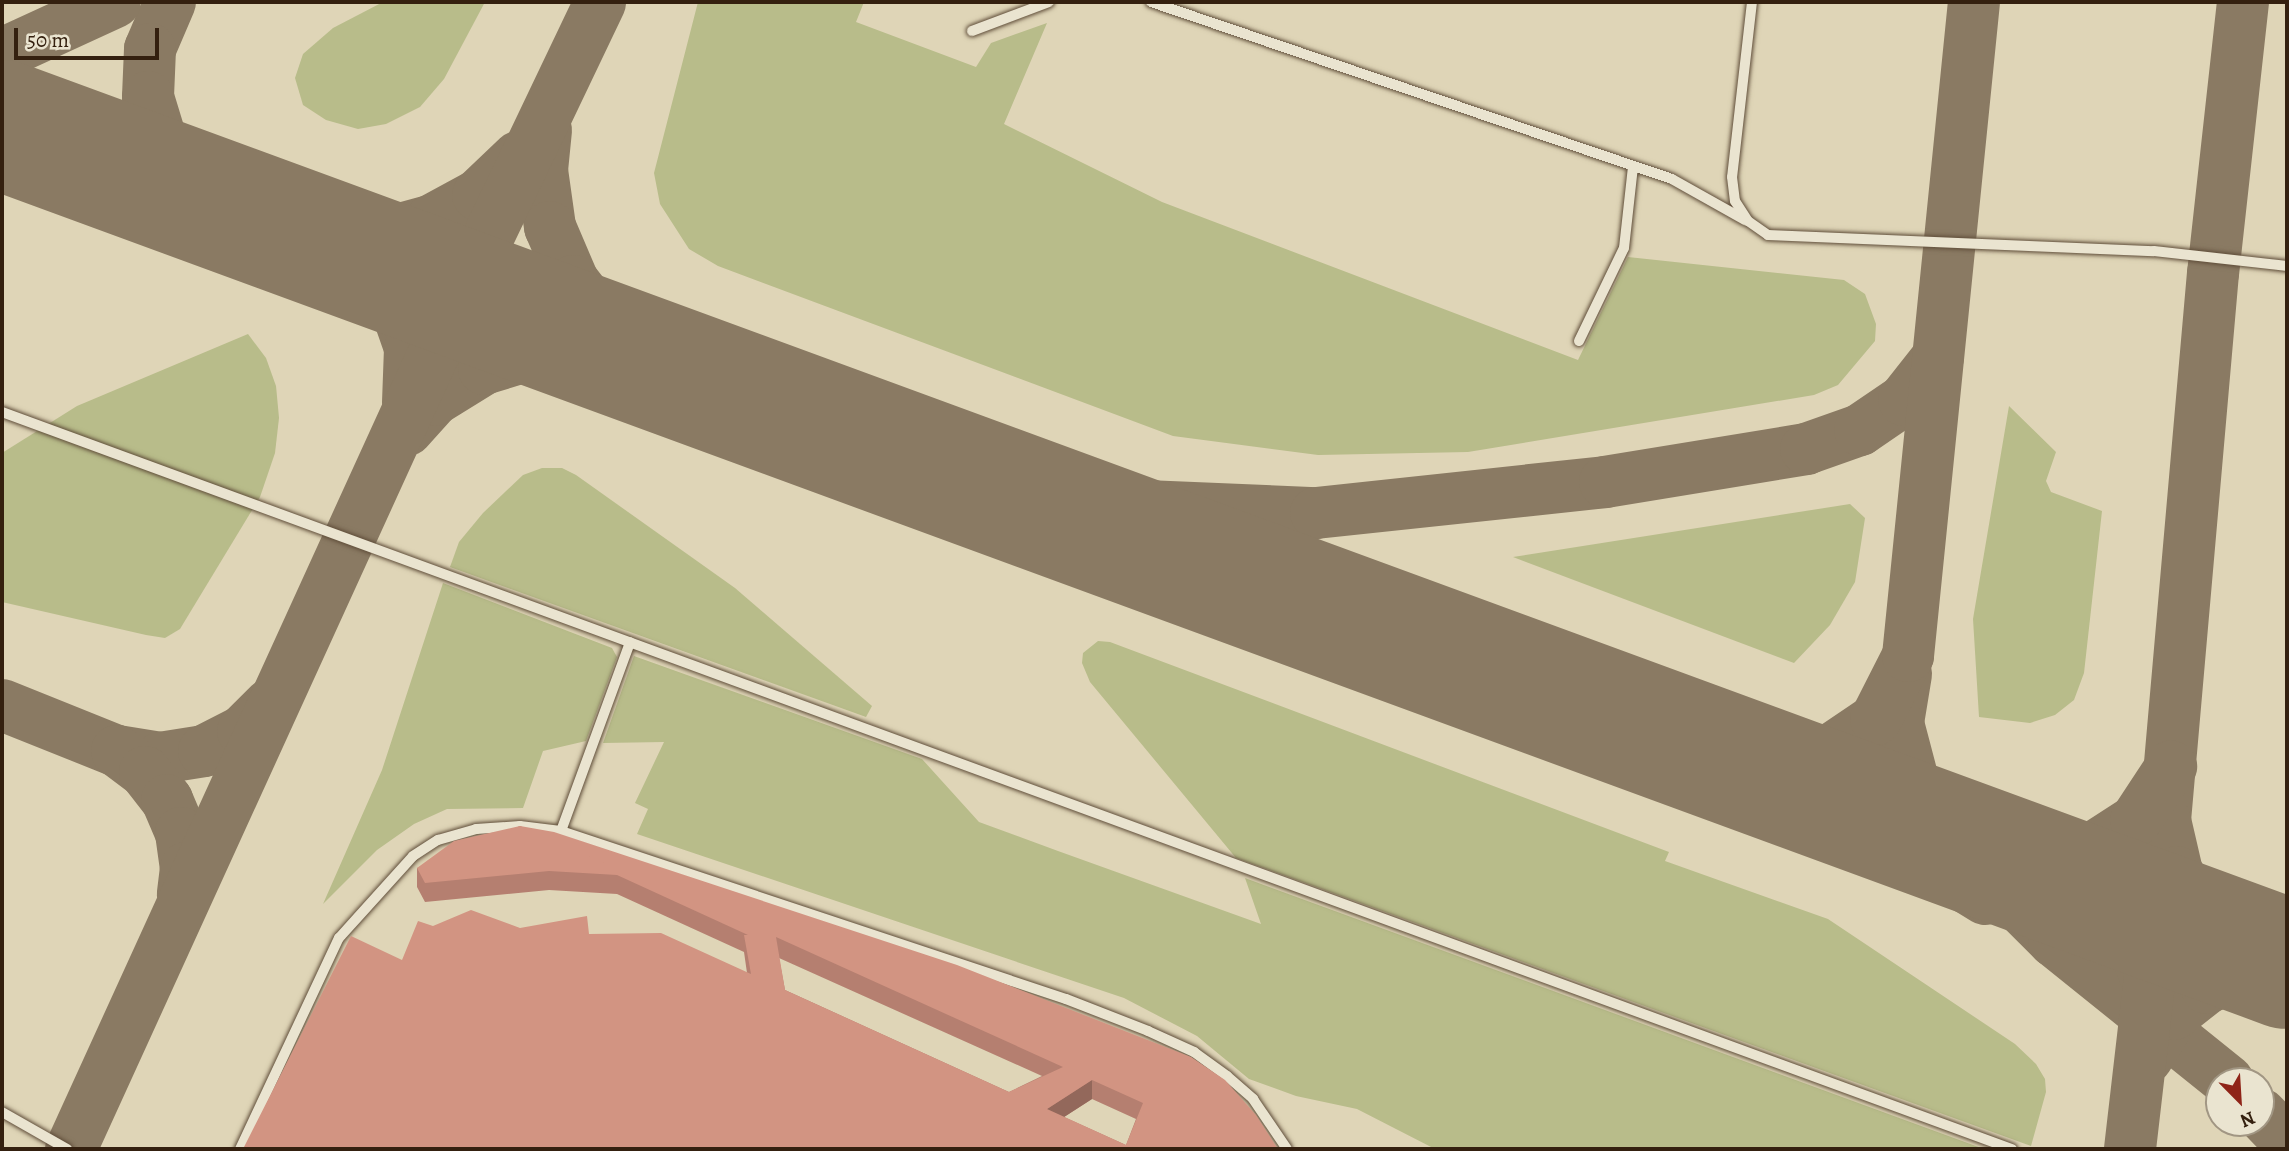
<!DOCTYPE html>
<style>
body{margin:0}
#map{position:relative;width:2289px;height:1151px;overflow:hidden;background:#dfd5b7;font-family:Alegreya,serif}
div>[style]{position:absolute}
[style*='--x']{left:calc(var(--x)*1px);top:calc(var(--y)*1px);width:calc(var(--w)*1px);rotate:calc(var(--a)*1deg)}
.green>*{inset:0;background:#b8bc8a}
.taxiway>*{height:52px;margin:-26px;padding:0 26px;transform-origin:26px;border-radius:26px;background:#8a7a63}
.runway>*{height:130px;margin:-65px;padding:0 65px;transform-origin:65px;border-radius:65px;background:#8a7a63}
.roads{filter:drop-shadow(0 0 2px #5f4d39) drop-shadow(0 0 2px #5f4d39)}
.service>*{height:10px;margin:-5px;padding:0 5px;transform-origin:5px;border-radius:5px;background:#eae4d0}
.wall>*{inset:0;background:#b57f70}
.shaded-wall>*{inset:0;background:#93685b}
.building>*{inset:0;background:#d29482}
span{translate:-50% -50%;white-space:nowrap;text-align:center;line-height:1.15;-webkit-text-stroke:7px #eae4d0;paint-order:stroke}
.frame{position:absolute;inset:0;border:4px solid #34200f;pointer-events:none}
.north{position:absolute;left:2205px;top:1067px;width:70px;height:70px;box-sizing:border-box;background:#eae4d0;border:2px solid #a19683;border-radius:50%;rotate:156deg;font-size:19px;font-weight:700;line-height:28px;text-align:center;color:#34200f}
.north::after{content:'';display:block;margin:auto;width:24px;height:32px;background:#8f2418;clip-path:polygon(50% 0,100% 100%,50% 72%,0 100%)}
.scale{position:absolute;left:14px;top:28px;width:145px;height:32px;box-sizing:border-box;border:4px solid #34200f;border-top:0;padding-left:9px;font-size:21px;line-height:24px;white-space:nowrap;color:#34200f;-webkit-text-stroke:5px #eae4d0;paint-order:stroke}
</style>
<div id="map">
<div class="green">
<div style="clip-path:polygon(383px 2px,485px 2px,444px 79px,420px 107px,386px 124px,358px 129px,326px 120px,303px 105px,295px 78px,303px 54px,333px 28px)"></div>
<div style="clip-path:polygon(698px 2px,864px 2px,856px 22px,976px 67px,991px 43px,1047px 23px,1004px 124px,1162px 202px,1578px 360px,1628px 257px,1844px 280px,1865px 294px,1876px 324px,1875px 341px,1838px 385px,1814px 395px,1468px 452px,1318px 455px,1173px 436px,718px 266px,689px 249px,660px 204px,654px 173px)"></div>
<div style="clip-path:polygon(248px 334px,266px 358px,276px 386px,279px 418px,275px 453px,260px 497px,180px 629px,165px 638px,146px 635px,2px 602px,2px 453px,77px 406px)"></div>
<div style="clip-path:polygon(2009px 406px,2056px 452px,2046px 481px,2051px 492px,2102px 511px,2084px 673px,2074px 700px,2055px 715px,2030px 723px,1979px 717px,1973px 619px)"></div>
<div style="clip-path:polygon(542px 468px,562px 468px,576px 475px,735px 588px,872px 706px,866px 717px,450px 567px,459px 542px,483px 513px,523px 475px)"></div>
<div style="clip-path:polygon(1850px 504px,1865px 518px,1855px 582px,1830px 625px,1794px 663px,1513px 557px)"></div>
<div style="clip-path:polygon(443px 583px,612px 648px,617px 657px,586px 741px,543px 751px,523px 808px,447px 809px,414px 824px,377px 850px,323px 904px,382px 770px)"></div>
<div style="clip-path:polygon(1098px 641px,1110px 642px,1669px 852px,1665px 861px,1828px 919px,2015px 1044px,2036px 1064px,2045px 1079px,2046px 1092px,2031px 1146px,1236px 858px,1090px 682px,1082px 663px,1083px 653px)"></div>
<div style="clip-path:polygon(634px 656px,922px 759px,979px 822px,1058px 851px,1261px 924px,1245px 878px,1984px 1149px,1435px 1149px,1357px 1109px,1296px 1096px,1249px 1079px,1197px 1036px,1124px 998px,637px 834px,648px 809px,635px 803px,664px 742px,603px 743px)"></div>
</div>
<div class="taxiway">
<div style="--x:170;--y:2;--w:51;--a:113.1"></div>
<div style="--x:150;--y:49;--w:48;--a:92.4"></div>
<div style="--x:148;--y:97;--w:48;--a:73.1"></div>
<div style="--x:162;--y:143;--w:48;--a:54.3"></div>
<div style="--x:190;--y:182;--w:47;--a:34.7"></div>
<div style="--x:2243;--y:2;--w:273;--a:96.3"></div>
<div style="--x:2213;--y:273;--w:549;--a:95.01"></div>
<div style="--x:2165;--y:820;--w:53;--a:77"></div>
<div style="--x:2177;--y:872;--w:54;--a:57.8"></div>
<div style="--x:2206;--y:918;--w:54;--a:36.7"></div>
<div style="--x:2;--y:54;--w:124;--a:-24.7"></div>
<div style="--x:2;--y:130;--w:24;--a:9"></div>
<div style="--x:546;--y:130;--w:40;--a:95.7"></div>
<div style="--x:542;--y:170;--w:58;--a:82"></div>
<div style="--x:550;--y:227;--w:59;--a:66.9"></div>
<div style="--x:573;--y:281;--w:57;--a:52.1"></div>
<div style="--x:608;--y:326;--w:56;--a:39.9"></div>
<div style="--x:322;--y:243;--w:57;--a:-8.1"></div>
<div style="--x:378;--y:235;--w:54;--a:-15.1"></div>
<div style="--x:430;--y:221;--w:55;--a:-28.4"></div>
<div style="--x:478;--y:195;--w:55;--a:-43.5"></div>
<div style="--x:322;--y:243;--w:47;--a:27.6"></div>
<div style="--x:364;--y:265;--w:48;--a:51"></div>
<div style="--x:394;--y:302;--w:49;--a:70.8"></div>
<div style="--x:410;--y:348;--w:55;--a:92.1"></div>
<div style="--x:407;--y:430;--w:40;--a:-48"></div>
<div style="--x:434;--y:400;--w:59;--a:-31.8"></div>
<div style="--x:484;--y:369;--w:58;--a:-17.2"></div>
<div style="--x:539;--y:352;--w:58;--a:-2"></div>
<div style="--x:597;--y:350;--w:58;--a:14"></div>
<div style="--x:1026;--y:501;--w:290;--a:2.4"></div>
<div style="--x:1316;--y:513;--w:291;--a:-6.1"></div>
<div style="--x:1605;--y:482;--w:204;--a:-9.3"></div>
<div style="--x:1806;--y:449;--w:57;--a:-19.4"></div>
<div style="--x:1860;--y:430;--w:53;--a:-34.3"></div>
<div style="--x:1904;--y:400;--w:55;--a:-51.7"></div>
<div style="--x:1906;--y:674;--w:50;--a:99.3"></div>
<div style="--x:1898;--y:723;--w:67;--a:75.3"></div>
<div style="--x:1915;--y:788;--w:69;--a:53.3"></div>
<div style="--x:1956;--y:843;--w:139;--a:45"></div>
<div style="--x:2054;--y:941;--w:223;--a:38.8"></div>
<div style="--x:2;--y:705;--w:124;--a:21.8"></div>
<div style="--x:117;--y:751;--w:44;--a:9.2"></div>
<div style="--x:160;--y:758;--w:45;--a:-9"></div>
<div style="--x:204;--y:751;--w:44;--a:-27.1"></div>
<div style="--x:243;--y:731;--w:38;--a:-45"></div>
<div style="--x:117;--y:751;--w:35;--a:37"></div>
<div style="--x:145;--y:772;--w:36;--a:52"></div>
<div style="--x:167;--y:800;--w:36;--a:67"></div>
<div style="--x:181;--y:833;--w:35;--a:82"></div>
<div style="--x:186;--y:868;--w:26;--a:97"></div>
<div style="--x:1747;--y:766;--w:70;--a:-5.7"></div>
<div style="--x:1817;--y:759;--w:71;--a:-34.1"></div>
<div style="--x:1876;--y:719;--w:71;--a:-63.1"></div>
<div style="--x:1908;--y:656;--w:657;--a:-84.24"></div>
<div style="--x:1747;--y:766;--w:126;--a:26.4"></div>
<div style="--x:1860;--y:822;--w:147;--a:31.6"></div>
<div style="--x:2020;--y:866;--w:63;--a:-10.1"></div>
<div style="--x:2082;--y:855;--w:64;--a:-32.9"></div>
<div style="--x:2136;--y:820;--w:64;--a:-56.6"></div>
<div style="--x:2090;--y:892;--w:56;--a:45.7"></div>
<div style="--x:2129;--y:932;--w:55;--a:69.9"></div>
<div style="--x:2147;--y:1058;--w:52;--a:-58.5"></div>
<div style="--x:2174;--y:1014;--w:42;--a:-38.2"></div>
<div style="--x:2207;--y:988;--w:42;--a:-22.3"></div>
<div style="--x:2246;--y:972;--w:42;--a:-9.7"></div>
<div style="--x:2261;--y:1114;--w:37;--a:46"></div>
<div style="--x:71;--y:1149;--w:940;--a:-65.48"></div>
<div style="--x:461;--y:294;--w:323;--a:-64.5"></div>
<div style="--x:2130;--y:1149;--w:235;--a:-83.4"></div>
</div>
<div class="runway">
<div style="--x:2;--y:125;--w:2434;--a:20.16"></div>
</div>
<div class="roads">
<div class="service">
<div style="--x:1151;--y:2;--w:550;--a:18.76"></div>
<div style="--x:1672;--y:179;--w:84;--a:29.3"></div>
<div style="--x:1752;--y:2;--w:176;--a:96.5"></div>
<div style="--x:1732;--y:177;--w:24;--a:83"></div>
<div style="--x:1735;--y:201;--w:24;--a:57"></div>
<div style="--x:1748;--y:221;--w:24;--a:35"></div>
<div style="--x:1768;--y:235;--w:386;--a:2.4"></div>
<div style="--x:2154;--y:251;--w:134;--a:6.4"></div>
<div style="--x:972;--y:31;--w:82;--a:-20.6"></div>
<div style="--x:1579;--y:341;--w:103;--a:-64.2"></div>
<div style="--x:1624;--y:248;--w:82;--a:-83.7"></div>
<div style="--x:2;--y:412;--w:2141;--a:20.14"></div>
<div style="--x:561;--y:831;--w:201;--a:-69.9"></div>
<div style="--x:2;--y:1112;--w:75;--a:29.6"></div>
<div style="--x:240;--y:1149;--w:233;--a:-64.9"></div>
<div style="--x:339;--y:938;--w:110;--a:-47.9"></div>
<div style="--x:413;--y:856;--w:30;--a:-33"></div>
<div style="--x:438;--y:840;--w:40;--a:-16"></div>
<div style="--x:476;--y:829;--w:44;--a:-3.9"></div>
<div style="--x:520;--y:826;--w:41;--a:7"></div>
<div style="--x:561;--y:831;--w:532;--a:18.4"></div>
<div style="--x:1066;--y:999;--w:88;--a:21.3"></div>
<div style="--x:1148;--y:1031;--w:51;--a:24.5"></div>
<div style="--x:1194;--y:1052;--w:41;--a:36"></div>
<div style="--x:1227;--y:1076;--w:35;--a:41"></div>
<div style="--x:1253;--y:1099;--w:60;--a:55.8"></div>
</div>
</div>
<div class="wall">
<div style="clip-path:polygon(evenodd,520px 826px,1278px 1149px,243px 1149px,433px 926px,520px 928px,589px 934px,747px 973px,744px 952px,617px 894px,549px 890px,425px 902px,417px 887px,417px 868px,520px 826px,779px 958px,1042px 1076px,1009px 1092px,785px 990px,779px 958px,520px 826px,1092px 1099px,1136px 1119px,1126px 1145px,1064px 1117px,1092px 1099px)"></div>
</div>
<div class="shaded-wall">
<div style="clip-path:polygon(1092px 1080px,1092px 1099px,1047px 1128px,1047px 1109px)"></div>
</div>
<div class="building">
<div style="clip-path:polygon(evenodd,520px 826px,554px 832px,957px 965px,1191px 1057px,1225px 1080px,1256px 1115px,1278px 1149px,243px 1149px,351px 936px,402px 960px,418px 921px,433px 926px,471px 910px,520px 928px,587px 916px,589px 934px,661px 933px,751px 974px,744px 935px,748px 935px,617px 875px,549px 871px,425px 883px,417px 868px,454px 841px,520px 826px,776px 937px,1063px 1067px,1009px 1092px,785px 990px,776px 937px,520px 826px,1092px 1080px,1143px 1103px,1126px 1145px,1047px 1109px,1092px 1080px)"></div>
</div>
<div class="frame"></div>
<div class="north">N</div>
<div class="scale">50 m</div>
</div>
